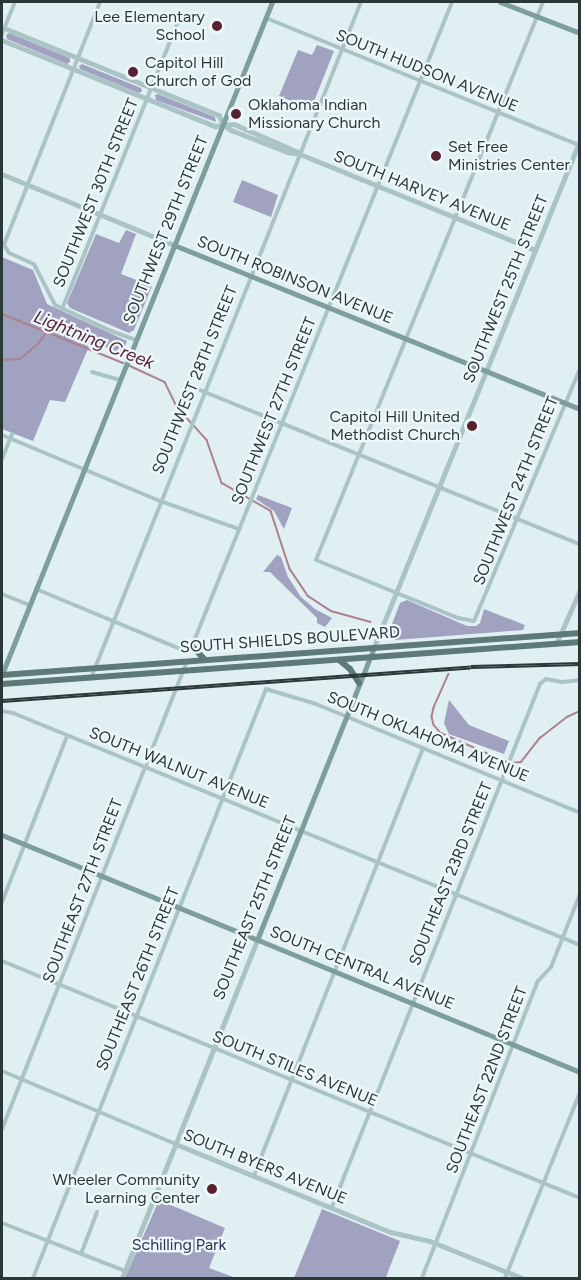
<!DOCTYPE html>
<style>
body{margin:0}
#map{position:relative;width:581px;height:1280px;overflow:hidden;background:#e0eff2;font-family:Figtree,sans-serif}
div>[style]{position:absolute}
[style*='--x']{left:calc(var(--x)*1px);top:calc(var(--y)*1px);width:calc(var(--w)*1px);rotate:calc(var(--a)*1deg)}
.green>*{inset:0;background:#a1a2c0}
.stream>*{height:1.5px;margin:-0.75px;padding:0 0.75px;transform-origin:0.75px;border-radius:0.75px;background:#ad818f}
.minor>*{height:4px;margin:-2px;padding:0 2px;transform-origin:2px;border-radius:2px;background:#aac4c6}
.tertiary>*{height:4.5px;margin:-2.25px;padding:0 2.25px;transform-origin:2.25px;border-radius:2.25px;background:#aac4c6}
.secondary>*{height:5px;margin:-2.5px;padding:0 2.5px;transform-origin:2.5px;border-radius:2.5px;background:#7e9d9d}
.primary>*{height:6px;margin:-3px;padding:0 3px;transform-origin:3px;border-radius:3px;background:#5d7978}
.rail>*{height:4px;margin-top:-2px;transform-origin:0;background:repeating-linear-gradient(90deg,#edf7f9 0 4.5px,#2b3838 0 9px);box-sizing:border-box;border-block:2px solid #2b3838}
.dots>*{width:16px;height:16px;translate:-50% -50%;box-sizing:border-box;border:3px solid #edf7f9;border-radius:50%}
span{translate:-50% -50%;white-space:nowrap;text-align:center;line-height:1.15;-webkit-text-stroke:4.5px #edf7f9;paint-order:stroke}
.poi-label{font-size:16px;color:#2b3838}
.right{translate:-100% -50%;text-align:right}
.left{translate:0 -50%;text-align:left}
.street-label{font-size:16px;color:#2b3838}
.park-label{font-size:16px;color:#303055}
.water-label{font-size:18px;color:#572332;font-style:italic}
.frame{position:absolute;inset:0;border:3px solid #2b3838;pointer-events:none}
</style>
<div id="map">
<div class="green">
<div style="clip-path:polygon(9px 33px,70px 58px,70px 62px,67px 64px,7px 39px,6px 35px)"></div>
<div style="clip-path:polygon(317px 45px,334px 51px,311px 109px,279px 96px,298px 50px,312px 55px)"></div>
<div style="clip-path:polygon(82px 64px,141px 88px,142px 91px,139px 93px,80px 69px,79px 66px)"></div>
<div style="clip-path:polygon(158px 94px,215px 117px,216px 122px,156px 100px,155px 95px)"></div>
<div style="clip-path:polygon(242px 180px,278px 195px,271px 217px,233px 202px)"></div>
<div style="clip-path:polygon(126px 230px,136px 234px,121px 274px,152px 286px,134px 330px,129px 333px,70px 308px,67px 303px,96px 234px,119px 243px)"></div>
<div style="clip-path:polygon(2px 257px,33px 270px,47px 304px,127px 341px,122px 353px,91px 342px,65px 402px,50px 400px,33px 441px,2px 429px)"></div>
<div style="clip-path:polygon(258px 495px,292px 508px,284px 529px,274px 511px,256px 499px)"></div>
<div style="clip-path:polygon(277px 555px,281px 557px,288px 577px,301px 597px,315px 609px,332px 618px,325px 627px,317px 623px,317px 618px,276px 578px,270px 572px,263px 572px)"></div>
<div style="clip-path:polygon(407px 600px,467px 626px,476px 626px,480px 623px,484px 609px,525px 625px,523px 630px,395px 640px,389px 632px,400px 603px)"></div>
<div style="clip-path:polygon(449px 700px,469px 725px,509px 741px,504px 754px,449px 734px,444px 723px)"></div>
<div style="clip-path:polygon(159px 1200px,225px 1228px,209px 1268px,236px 1278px,125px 1278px)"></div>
<div style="clip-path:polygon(322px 1209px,400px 1241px,386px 1277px,388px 1278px,294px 1278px)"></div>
</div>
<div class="stream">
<div style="--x:2;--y:314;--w:131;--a:22"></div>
<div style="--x:4;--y:360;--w:16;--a:-4"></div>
<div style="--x:20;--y:359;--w:23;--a:-40"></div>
<div style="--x:38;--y:344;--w:14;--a:-54"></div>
<div style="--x:128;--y:365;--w:41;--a:24.7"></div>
<div style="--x:165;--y:382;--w:28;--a:64"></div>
<div style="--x:177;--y:407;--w:45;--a:47.7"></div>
<div style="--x:207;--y:440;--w:46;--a:70.8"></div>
<div style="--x:222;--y:483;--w:56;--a:29.7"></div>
<div style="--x:271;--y:511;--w:61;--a:71.9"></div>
<div style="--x:290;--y:569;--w:32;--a:56"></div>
<div style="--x:308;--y:596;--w:27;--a:33"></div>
<div style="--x:331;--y:611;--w:41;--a:15.4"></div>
<div style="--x:449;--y:674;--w:37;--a:114"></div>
<div style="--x:434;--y:708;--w:9;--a:103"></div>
<div style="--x:432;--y:717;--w:8;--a:76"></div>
<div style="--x:434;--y:725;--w:11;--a:49"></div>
<div style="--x:441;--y:733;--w:72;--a:23.7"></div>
<div style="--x:511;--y:763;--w:10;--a:-6"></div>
<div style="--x:521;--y:762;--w:31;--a:-52"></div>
<div style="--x:540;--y:738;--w:34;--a:-38"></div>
<div style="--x:567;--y:717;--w:14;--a:-25"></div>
</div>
<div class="minor">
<div style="--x:100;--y:2;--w:261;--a:111.6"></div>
<div style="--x:4;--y:245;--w:9;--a:58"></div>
<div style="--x:9;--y:253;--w:27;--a:24"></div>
<div style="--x:34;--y:264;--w:46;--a:62.9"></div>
<div style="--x:55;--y:305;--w:62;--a:24.9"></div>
<div style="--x:111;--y:331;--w:27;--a:20"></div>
<div style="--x:543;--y:2;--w:602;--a:112.14"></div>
<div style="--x:316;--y:560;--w:153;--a:22.2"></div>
<div style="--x:458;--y:618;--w:16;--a:11"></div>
<div style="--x:474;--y:621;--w:273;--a:-67.2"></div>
<div style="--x:266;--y:18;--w:338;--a:22.1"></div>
<div style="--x:2;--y:34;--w:35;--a:-68"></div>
<div style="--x:62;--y:309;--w:313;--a:-68"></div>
<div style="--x:92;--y:372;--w:29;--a:16"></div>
<div style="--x:190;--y:386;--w:421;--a:22.1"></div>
<div style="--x:2;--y:435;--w:171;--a:22.7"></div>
<div style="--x:160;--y:501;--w:84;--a:19.5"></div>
<div style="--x:2;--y:459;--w:27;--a:-68"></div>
<div style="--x:36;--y:589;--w:156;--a:22.6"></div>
<div style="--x:180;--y:649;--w:8;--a:0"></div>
<div style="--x:188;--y:649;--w:5;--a:-37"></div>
<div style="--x:192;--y:646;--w:695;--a:-68.01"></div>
<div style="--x:2;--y:594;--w:29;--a:22"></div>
<div style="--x:91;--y:678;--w:728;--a:-68.23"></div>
<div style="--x:2;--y:711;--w:11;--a:10"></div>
<div style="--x:13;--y:713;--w:613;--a:22.25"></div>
<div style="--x:2;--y:902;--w:178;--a:-68.6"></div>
<div style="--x:2;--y:961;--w:625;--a:22.3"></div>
<div style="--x:2;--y:1071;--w:189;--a:22.8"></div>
<div style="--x:2;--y:1129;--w:503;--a:-68.43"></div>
<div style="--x:254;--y:1175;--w:459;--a:-68.4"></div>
<div style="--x:332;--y:1207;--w:563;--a:-68.31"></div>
<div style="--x:540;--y:684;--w:8;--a:-40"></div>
<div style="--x:546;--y:679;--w:16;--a:11"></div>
<div style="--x:562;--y:682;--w:18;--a:-6"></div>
<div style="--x:2;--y:1223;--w:132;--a:21.3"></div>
<div style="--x:81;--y:1254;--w:45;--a:-69.1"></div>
<div style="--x:33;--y:1278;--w:633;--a:-68.42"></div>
<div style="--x:266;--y:689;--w:52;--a:16.7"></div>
<div style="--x:316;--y:704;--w:286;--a:22.4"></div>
<div style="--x:422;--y:1278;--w:319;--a:-68.7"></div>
<div style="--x:538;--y:981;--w:19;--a:-47"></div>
<div style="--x:551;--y:967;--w:79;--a:-68.3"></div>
<div style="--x:505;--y:1278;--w:201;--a:-68"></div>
</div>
<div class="tertiary">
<div style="--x:2;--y:27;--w:234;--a:22.1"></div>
<div style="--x:219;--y:115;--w:10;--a:66"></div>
<div style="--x:223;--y:124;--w:10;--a:37"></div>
<div style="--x:231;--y:130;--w:61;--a:21.1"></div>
<div style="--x:288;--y:152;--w:12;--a:9"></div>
<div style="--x:300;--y:154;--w:254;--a:22.2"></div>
<div style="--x:2;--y:40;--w:230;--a:22"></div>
<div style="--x:215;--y:126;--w:19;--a:-6"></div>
<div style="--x:234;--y:124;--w:70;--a:23.6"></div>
<div style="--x:2;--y:174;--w:186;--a:22.4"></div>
<div style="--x:556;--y:644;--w:59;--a:-66"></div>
<div style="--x:374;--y:647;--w:547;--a:-67.89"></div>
<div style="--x:176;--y:1144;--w:232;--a:22.3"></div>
<div style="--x:391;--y:1232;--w:40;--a:13"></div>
<div style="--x:430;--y:1241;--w:99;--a:21.9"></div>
<div style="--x:122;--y:1278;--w:364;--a:-68.2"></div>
</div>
<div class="secondary">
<div style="--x:500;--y:2;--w:86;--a:21.2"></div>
<div style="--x:174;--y:245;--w:438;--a:22"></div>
<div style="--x:2;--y:674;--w:724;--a:-68.11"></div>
<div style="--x:2;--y:835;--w:625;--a:22.3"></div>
<div style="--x:257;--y:940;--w:315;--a:-68.2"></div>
</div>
<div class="primary">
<div style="--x:192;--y:646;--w:19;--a:47"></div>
<div style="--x:339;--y:660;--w:14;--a:39"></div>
<div style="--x:350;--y:669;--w:17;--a:57"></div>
<div style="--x:2;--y:675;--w:580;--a:-4.16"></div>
<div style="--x:2;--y:684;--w:580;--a:-4.16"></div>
</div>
<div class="rail">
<div style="--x:2;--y:701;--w:470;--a:-4.1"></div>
<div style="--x:471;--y:667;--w:109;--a:-1.6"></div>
</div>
<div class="dots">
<div style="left:217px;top:26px;background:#572332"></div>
<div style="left:133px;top:72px;background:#572332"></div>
<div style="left:236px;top:114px;background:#572332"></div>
<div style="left:436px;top:156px;background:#572332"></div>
<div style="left:472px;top:426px;background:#572332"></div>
<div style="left:212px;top:1189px;background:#572332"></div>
</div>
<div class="poi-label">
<span class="right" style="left:205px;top:26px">Lee Elementary<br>School</span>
<span class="left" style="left:145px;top:72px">Capitol Hill<br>Church of God</span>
<span class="left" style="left:248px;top:114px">Oklahoma Indian<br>Missionary Church</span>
<span class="left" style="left:448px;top:156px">Set Free<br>Ministries Center</span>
<span class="right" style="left:460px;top:426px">Capitol Hill United<br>Methodist Church</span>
<span class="right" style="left:200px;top:1189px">Wheeler Community<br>Learning Center</span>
</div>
<div class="street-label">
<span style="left:427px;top:71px;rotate:22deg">SOUTH HUDSON AVENUE</span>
<span style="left:422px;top:191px;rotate:22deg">SOUTH HARVEY AVENUE</span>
<span style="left:96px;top:193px;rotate:-68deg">SOUTHWEST 30TH STREET</span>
<span style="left:166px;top:230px;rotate:-68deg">SOUTHWEST 29TH STREET</span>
<span style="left:295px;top:280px;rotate:22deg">SOUTH ROBINSON AVENUE</span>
<span style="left:506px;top:289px;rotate:-68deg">SOUTHWEST 25TH STREET</span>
<span style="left:195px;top:380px;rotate:-68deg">SOUTHWEST 28TH STREET</span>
<span style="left:274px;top:411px;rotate:-68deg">SOUTHWEST 27TH STREET</span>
<span style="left:516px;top:491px;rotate:-68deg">SOUTHWEST 24TH STREET</span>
<span style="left:290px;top:640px;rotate:-4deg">SOUTH SHIELDS BOULEVARD</span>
<span style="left:428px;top:737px;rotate:22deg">SOUTH OKLAHOMA AVENUE</span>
<span style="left:179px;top:768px;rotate:22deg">SOUTH WALNUT AVENUE</span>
<span style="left:451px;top:874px;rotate:-68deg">SOUTHEAST 23RD STREET</span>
<span style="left:83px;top:891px;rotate:-69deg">SOUTHEAST 27TH STREET</span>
<span style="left:255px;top:908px;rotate:-68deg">SOUTHEAST 25TH STREET</span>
<span style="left:362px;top:968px;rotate:22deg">SOUTH CENTRAL AVENUE</span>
<span style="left:138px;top:979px;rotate:-68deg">SOUTHEAST 26TH STREET</span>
<span style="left:295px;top:1069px;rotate:22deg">SOUTH STILES AVENUE</span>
<span style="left:487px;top:1080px;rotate:-69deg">SOUTHEAST 22ND STREET</span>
<span style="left:265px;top:1167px;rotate:22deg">SOUTH BYERS AVENUE</span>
</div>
<div class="park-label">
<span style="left:179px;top:1245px">Schilling Park</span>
</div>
<div class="water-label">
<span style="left:94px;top:340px;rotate:22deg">Lightning Creek</span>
</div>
<div class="frame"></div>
</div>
